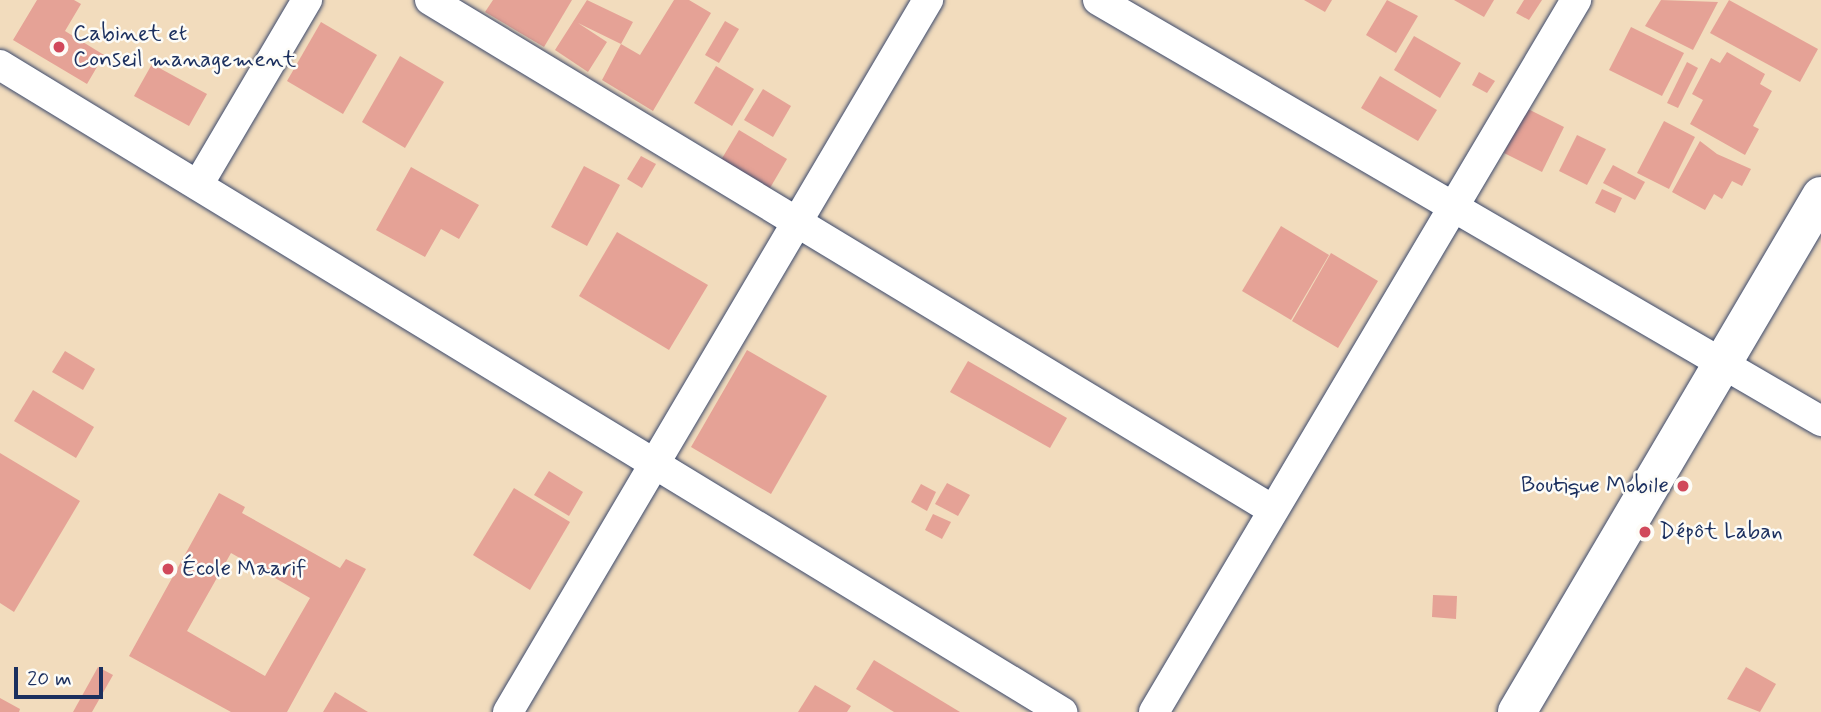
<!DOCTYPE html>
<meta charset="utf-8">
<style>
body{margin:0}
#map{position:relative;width:1821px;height:712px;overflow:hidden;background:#f2dcbd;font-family:Mynerve,sans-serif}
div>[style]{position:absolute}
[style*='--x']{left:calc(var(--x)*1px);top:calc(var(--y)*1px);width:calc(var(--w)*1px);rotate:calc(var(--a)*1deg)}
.building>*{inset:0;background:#e5a296}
.roads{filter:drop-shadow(0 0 2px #3b496c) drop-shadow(0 0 2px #3b496c)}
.minor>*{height:30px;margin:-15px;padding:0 15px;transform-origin:15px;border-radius:15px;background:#fff}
.tertiary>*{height:38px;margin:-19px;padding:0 19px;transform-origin:19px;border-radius:19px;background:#fff}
.dots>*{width:19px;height:19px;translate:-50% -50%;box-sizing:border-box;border:4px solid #fdfcf7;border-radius:50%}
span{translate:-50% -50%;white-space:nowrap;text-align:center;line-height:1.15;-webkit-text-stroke:5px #fdfcf7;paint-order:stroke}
.poi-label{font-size:23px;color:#1b2f5e}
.left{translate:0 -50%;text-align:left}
.right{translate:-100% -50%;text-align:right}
.scale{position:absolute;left:14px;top:667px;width:89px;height:32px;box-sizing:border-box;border:4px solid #1b2f5e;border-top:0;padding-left:9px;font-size:21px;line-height:24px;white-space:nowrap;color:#1b2f5e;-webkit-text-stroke:5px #fdfcf7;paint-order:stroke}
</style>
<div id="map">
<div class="building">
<div style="clip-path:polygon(37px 0,74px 0,81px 4px,65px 31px,104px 55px,87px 84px,13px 40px)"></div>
<div style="clip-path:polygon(493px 0,572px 0,544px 47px,485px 12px)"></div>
<div style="clip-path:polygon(587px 0,633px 22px,621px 44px,578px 23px,607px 42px,588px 72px,555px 50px)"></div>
<div style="clip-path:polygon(674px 0,689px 0,711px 13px,653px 111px,602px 80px,621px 44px,640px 55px)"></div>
<div style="clip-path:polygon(1304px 0,1332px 0,1325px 12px)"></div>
<div style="clip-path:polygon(1387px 0,1418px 16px,1396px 53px,1366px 35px)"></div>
<div style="clip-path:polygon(1454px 0,1494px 0,1484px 17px)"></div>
<div style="clip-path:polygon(1524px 0,1542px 0,1529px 20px,1516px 13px)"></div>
<div style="clip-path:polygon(1661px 0,1718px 2px,1693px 50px,1645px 26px)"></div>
<div style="clip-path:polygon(1729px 0,1818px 49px,1800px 82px,1710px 33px)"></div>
<div style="clip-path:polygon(725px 21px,739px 29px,719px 63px,705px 55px)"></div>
<div style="clip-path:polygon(321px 22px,377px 55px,343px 114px,287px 81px)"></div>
<div style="clip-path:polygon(1631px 27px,1684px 53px,1662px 96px,1609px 70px)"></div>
<div style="clip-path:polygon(1414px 36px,1461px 63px,1440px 98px,1394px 70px)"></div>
<div style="clip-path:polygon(1727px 52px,1765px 74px,1760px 84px,1772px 91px,1753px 126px,1759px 129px,1745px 155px,1690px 124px,1703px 100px,1692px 94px,1711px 58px,1720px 63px)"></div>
<div style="clip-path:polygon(400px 56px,444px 82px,405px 148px,362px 122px)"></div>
<div style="clip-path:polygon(1687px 62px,1698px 68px,1678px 108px,1667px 103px)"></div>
<div style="clip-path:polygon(152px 64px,207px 94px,189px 126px,134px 96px)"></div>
<div style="clip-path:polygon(716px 66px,754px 89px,732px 126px,694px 103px)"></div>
<div style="clip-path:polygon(1479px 72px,1495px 81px,1487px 93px,1472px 85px)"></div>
<div style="clip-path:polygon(1380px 76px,1437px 110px,1418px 141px,1361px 108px)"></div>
<div style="clip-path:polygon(763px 89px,791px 106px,773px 137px,744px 120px)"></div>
<div style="clip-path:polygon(1526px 108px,1564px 127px,1542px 172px,1504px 153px)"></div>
<div style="clip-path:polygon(1664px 121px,1695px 137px,1669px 189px,1637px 173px)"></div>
<div style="clip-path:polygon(739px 130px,787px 159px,770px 188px,721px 160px)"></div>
<div style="clip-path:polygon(1577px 135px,1606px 149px,1587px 185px,1559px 171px)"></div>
<div style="clip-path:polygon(1700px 141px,1717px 154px,1751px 169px,1742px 186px,1732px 181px,1722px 199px,1714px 194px,1705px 210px,1672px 192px)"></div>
<div style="clip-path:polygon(641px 156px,656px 164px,642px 188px,627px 179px)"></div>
<div style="clip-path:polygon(1613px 165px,1645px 182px,1635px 200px,1603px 183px)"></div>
<div style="clip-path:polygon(584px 166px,620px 185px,587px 246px,551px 227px)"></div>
<div style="clip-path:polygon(411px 167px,479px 205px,459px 239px,441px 229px,425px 257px,376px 230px)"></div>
<div style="clip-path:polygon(1602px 189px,1622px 198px,1615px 213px,1595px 203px)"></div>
<div style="clip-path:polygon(1281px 226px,1329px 255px,1291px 320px,1242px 291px)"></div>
<div style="clip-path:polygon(617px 232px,708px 285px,669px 350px,579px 296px)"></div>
<div style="clip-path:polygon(1331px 253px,1378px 281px,1338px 348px,1292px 321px)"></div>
<div style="clip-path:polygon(747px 350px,827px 396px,771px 494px,691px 447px)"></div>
<div style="clip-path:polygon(65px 351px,95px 369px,83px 390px,52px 372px)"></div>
<div style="clip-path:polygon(968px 361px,1067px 418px,1050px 448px,950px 392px)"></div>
<div style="clip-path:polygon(33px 390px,94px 427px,76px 458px,14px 421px)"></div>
<div style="clip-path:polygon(0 453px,80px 501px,14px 612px,0 603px)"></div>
<div style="clip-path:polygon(549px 471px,583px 492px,569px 516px,534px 495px)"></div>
<div style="clip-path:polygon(947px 483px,970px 495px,958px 516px,935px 504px)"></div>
<div style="clip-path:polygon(921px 484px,936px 492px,927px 511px,911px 502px)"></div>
<div style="clip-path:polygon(514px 488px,570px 522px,530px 590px,473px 555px)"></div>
<div style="clip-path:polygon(evenodd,219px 493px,245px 507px,242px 513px,340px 568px,346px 559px,366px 569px,287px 712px,231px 712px,129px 656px,219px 493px,231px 553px,310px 598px,265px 676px,187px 631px,231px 553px)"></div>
<div style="clip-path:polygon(933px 514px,951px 522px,942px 539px,925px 530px)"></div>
<div style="clip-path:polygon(1433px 595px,1457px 596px,1456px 619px,1432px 617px)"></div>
<div style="clip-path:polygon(874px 660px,960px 712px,894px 712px,856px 689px)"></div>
<div style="clip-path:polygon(98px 667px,113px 675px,92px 712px,73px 712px)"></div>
<div style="clip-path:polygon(1746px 667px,1776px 684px,1760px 712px,1727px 699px)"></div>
<div style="clip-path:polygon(815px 685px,851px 706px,847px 712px,798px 712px)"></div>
<div style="clip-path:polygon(335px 692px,368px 712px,323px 712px)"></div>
<div style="clip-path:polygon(0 698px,20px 709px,19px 712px,0 712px)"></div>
</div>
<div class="roads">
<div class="minor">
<div style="--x:430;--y:0;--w:983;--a:31.18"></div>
<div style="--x:1098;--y:0;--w:837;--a:30.21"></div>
<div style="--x:0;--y:65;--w:1244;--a:31.35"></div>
<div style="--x:198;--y:185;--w:215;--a:-59.5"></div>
<div style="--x:508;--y:712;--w:827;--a:-59.46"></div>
<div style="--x:1154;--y:712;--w:828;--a:-59.34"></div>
</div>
<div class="tertiary">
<div style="--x:1517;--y:712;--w:599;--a:-59.5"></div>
</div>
</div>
<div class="dots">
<div style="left:59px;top:47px;background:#d1495b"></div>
<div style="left:1683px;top:486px;background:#d1495b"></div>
<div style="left:1645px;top:532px;background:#d1495b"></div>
<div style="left:168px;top:569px;background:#d1495b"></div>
</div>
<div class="poi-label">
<span class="left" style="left:73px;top:47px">Cabinet et<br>Conseil management</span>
<span class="right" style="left:1669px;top:486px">Boutique Mobile</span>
<span class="left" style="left:1659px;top:532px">Dépôt Laban</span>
<span class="left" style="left:182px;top:569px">École Maarif</span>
</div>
<div class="scale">20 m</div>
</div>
